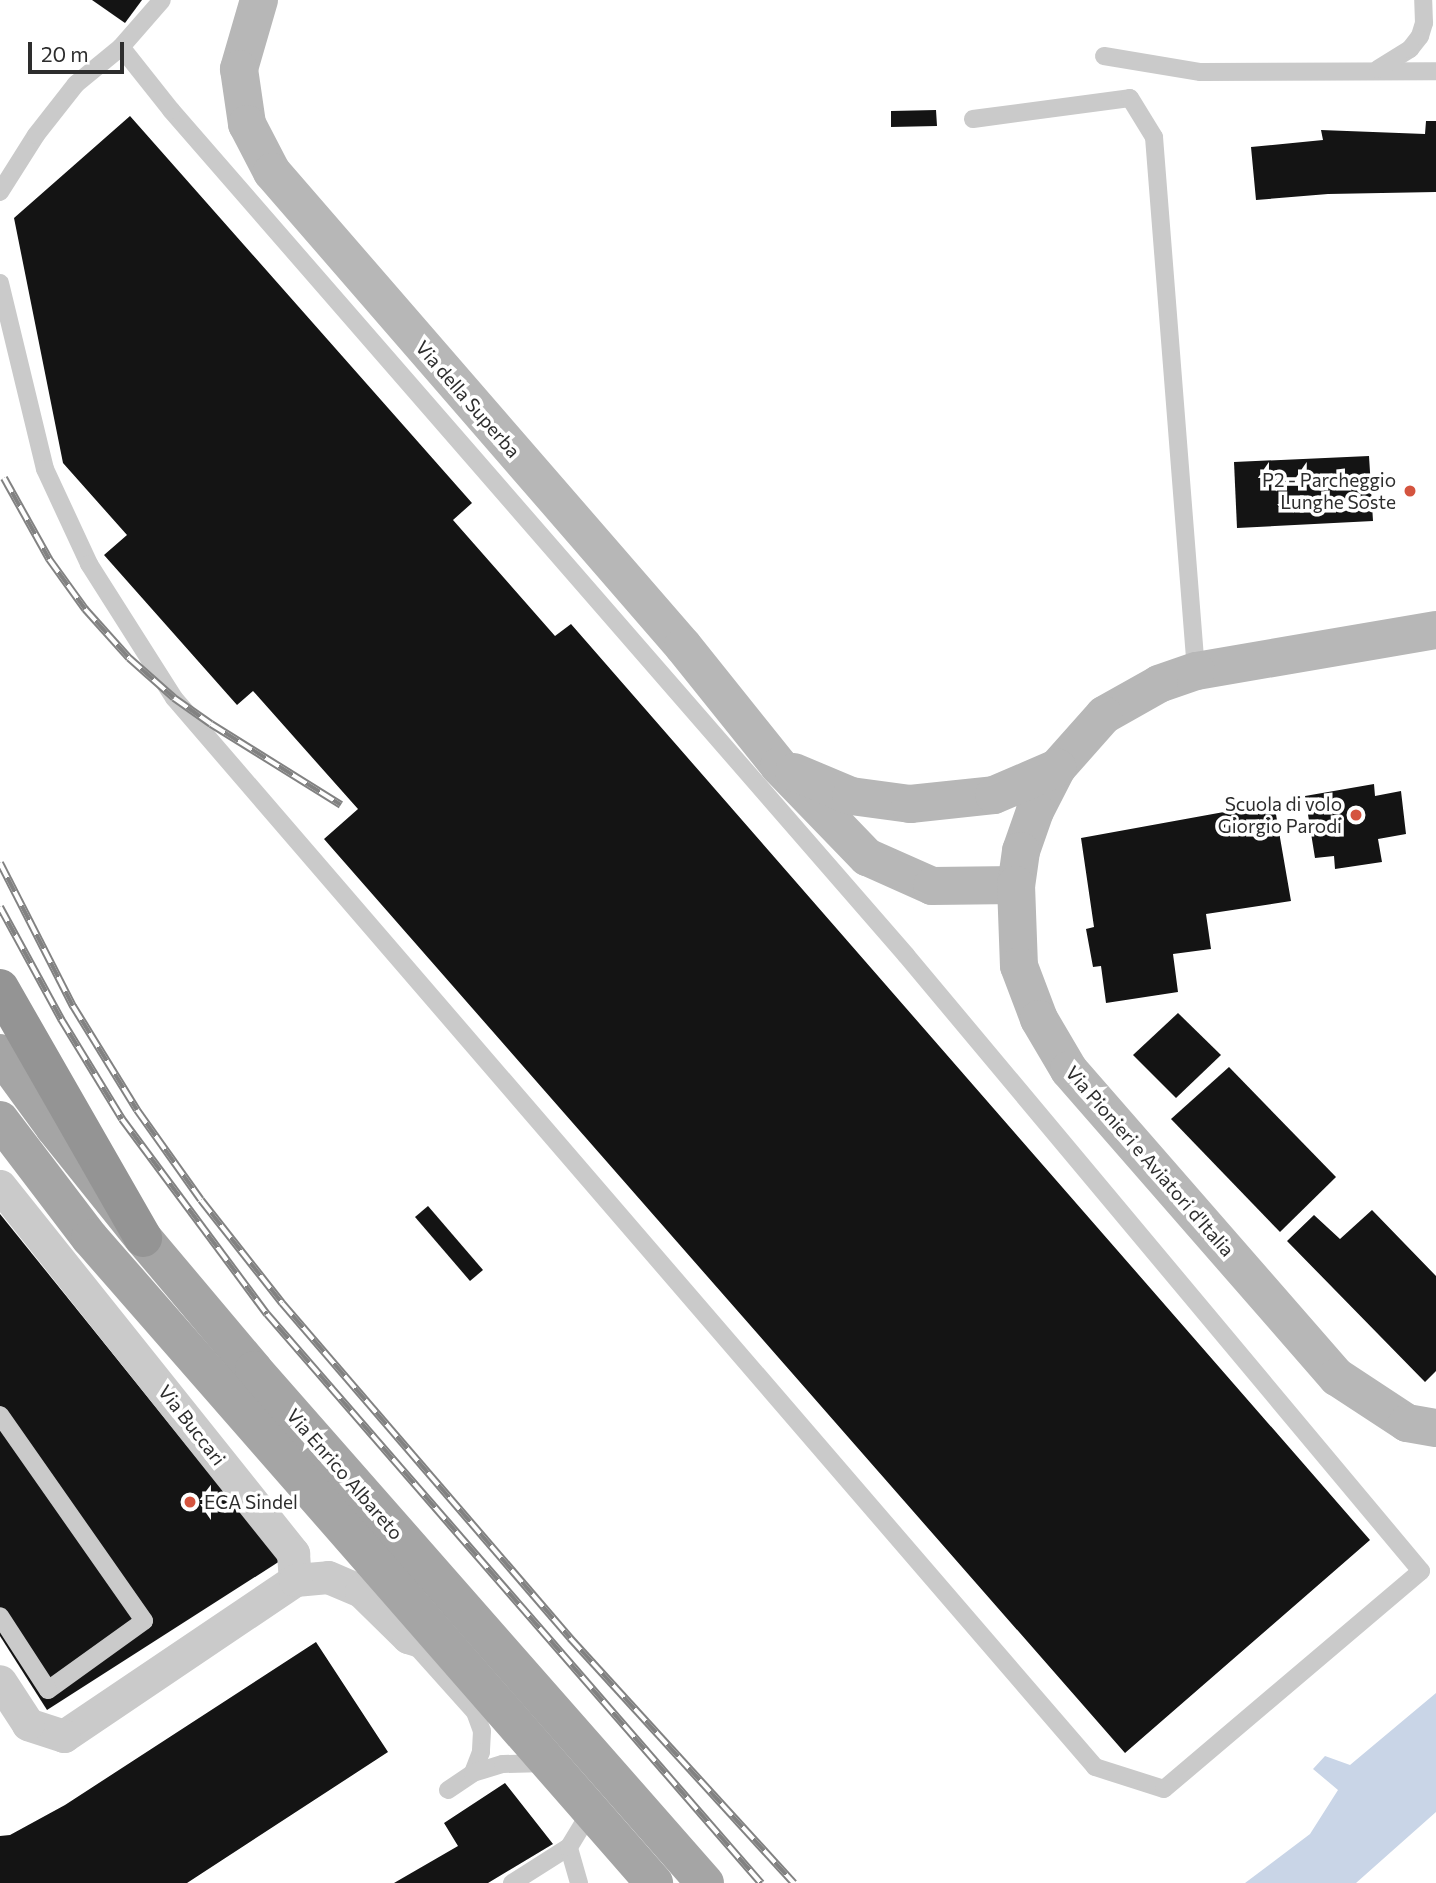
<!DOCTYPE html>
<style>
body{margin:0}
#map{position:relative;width:1436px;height:1883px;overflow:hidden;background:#fff;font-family:Commissioner,sans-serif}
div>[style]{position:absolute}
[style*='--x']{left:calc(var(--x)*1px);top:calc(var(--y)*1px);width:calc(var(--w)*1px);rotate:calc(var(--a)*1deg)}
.water>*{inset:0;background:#c9d5e7}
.building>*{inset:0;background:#141414}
.lane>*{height:18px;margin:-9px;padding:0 9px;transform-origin:9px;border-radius:9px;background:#cacaca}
.street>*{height:33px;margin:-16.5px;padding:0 16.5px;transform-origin:16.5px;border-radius:16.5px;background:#cacaca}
.secondary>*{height:38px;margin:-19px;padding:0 19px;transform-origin:19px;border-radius:19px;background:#b7b7b7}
.primary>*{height:38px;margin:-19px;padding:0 19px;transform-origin:19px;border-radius:19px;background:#a5a5a5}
.highway>*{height:38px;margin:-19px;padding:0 19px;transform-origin:19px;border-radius:19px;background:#949494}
.rail>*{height:8px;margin-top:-4px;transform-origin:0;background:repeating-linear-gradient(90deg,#fff 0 16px,#828282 0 32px);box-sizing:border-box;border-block:2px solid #828282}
.dots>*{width:19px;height:19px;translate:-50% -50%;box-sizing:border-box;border:4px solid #fff;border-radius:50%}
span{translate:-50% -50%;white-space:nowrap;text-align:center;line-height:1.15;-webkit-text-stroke:7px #fff;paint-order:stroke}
.street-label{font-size:19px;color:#2d2d2d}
.poi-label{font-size:19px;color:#2d2d2d}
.right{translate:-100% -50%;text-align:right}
.left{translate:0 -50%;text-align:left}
.scale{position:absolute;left:28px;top:42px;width:96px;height:32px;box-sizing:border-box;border:4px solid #2d2d2d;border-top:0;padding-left:9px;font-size:21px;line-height:24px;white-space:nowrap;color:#2d2d2d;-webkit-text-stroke:5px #fff;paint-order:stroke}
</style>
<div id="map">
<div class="water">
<div style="clip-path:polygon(1436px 1693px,1436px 1812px,1356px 1883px,1245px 1883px,1310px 1834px,1338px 1790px,1313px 1769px,1325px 1756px,1350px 1765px)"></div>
</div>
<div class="building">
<div style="clip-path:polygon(92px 0,142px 0,125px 23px)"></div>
<div style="clip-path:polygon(936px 110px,937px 126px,891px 127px,891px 111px)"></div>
<div style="clip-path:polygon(130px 116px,472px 503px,453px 520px,555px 636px,571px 624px,1370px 1540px,1125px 1753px,324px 839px,358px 809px,253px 691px,237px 705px,104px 555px,127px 535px,63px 463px,14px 218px)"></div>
<div style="clip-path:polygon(1426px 121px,1436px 121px,1436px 192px,1328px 194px,1256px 200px,1251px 147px,1323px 140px,1321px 130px,1425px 134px)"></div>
<div style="clip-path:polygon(1369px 456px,1373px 521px,1237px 528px,1234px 462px)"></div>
<div style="clip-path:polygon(1374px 784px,1375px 796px,1401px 791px,1406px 834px,1378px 839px,1382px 862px,1335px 869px,1334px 856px,1315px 858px,1305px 796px)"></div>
<div style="clip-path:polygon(1274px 803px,1291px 901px,1206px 914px,1211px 949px,1173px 954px,1178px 992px,1106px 1003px,1101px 966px,1093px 967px,1086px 929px,1094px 927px,1081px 838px)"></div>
<div style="clip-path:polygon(1178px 1013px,1221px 1055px,1176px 1098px,1133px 1055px)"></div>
<div style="clip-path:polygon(1229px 1067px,1336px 1177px,1280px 1232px,1171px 1119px)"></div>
<div style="clip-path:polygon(428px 1206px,483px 1270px,470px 1281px,415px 1217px)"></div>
<div style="clip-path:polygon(1372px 1210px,1436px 1276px,1436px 1371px,1425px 1382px,1287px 1241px,1314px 1215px,1340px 1239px)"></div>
<div style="clip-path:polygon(0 1214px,280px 1561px,47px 1710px,0 1636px)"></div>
<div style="clip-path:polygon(316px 1642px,388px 1752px,187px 1883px,0 1883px,0 1836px,10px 1835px,65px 1805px)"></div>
<div style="clip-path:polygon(505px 1783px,553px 1844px,488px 1883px,394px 1883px,458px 1846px,444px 1823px)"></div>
</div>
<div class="lane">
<div style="--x:1104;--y:56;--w:98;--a:9.4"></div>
<div style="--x:1201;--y:72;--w:235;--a:-0.2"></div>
<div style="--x:1378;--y:69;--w:38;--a:-32"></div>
<div style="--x:1410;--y:49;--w:16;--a:-52"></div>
<div style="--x:1420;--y:36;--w:14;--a:-73"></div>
<div style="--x:1424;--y:23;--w:23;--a:-92"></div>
<div style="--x:973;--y:119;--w:158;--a:-7.6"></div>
<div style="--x:1130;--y:98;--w:46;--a:58.4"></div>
<div style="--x:1154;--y:137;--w:536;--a:85.5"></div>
<div style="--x:0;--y:192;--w:67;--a:-57.7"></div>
<div style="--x:36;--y:135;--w:65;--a:-51.9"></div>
<div style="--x:76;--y:84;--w:58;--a:-39.4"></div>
<div style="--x:121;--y:47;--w:62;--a:-48.9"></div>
<div style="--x:0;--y:283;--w:191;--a:76.4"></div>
<div style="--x:45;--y:469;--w:105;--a:65.1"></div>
<div style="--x:89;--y:564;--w:159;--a:57.6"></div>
<div style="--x:174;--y:698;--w:1411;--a:49.25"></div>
<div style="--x:1095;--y:1767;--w:72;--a:17.7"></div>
<div style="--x:1164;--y:1789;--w:337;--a:-40.3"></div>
<div style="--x:1421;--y:1571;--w:803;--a:-129.9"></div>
<div style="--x:906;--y:955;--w:1120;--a:-131.02"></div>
<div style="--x:171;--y:110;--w:80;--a:-128.4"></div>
<div style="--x:0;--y:1415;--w:251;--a:55"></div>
<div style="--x:144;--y:1621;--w:118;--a:144.3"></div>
<div style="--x:48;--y:1690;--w:88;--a:-123"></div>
<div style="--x:415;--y:1645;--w:90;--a:48.2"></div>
<div style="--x:475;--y:1712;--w:20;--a:70"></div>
<div style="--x:482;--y:1731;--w:21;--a:93"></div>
<div style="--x:481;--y:1752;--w:22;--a:111"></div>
<div style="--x:448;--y:1790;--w:30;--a:-34"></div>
<div style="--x:473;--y:1773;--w:31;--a:-17"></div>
<div style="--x:503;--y:1764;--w:44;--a:-1.3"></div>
<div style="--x:512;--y:1883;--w:67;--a:-32.3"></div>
<div style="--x:579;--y:1883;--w:37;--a:-106"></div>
<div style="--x:569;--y:1847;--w:44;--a:-58.8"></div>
</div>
<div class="street">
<div style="--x:0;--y:1186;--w:470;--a:51.4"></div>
<div style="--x:293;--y:1553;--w:27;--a:86"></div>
<div style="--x:295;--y:1580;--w:279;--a:146"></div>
<div style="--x:64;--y:1736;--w:38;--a:-162"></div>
<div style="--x:28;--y:1724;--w:51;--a:-123.1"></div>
<div style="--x:295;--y:1580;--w:33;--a:-5"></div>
<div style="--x:328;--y:1577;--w:36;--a:23"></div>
<div style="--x:361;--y:1591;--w:66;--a:44.4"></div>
<div style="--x:408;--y:1637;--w:22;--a:18"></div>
<div style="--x:429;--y:1644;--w:18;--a:3"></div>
</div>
<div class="secondary">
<div style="--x:259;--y:0;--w:72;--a:106.2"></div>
<div style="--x:239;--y:69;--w:56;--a:81.7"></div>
<div style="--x:247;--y:124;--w:54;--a:62.5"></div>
<div style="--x:272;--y:172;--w:627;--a:49.07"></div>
<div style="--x:683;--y:646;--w:154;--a:51.3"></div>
<div style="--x:779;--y:766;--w:127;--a:46"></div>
<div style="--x:867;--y:857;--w:71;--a:24"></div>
<div style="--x:932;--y:886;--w:84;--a:-0.7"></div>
<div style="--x:1436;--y:630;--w:243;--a:170.3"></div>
<div style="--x:1196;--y:671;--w:39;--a:161"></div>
<div style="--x:1159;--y:684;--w:63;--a:150.6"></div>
<div style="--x:1104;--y:715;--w:71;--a:131.6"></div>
<div style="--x:1057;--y:768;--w:48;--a:117.1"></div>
<div style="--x:1035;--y:811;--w:42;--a:109.3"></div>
<div style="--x:1021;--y:851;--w:34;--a:98"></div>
<div style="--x:1016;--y:885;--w:81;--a:87.9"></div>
<div style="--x:1019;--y:966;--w:57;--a:69.3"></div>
<div style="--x:1039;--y:1019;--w:59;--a:59.5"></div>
<div style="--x:1069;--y:1070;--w:408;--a:48.9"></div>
<div style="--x:1337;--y:1377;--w:84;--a:33.3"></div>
<div style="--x:1407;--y:1423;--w:29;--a:10"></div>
<div style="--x:794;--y:772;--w:62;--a:22.8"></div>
<div style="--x:851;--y:796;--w:60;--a:7.7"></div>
<div style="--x:910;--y:804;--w:84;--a:-6.1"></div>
<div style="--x:994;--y:795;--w:69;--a:-23.2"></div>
</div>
<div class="primary">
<div style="--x:0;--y:1053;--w:92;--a:53.9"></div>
<div style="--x:54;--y:1127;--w:142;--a:51.3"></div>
<div style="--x:143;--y:1238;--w:172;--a:49.9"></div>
<div style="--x:254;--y:1370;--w:683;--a:48.68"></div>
<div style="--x:0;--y:1120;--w:148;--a:52.7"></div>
<div style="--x:90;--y:1238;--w:857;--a:48.83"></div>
</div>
<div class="highway">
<div style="--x:0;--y:988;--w:288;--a:60.2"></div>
</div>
<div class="rail">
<div style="--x:4;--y:478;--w:93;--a:60.9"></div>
<div style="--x:49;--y:559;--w:62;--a:54.2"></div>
<div style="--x:85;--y:609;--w:66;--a:48.1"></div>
<div style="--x:129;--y:658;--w:60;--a:41.6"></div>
<div style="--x:174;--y:698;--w:45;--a:35.1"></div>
<div style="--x:211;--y:724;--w:153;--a:31.9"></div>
<div style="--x:0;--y:863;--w:161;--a:63"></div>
<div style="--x:73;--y:1006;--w:122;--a:58.4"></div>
<div style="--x:137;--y:1110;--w:110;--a:54.6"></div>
<div style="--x:201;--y:1200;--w:131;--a:51.8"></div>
<div style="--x:282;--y:1303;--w:442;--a:49.3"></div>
<div style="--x:570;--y:1638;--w:332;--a:47.6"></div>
<div style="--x:0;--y:907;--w:128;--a:61.4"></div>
<div style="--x:61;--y:1019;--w:117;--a:58.6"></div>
<div style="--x:122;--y:1119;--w:243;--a:53.4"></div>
<div style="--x:267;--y:1314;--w:754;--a:49.04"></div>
</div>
<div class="dots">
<div style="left:1410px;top:491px;background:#d4543f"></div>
<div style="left:1356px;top:815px;background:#d4543f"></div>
<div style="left:190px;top:1502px;background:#d4543f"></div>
</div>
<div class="street-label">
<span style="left:468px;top:399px;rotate:49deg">Via della Superba</span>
<span style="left:1150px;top:1161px;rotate:49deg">Via Pionieri e Aviatori d'Italia</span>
<span style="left:192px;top:1425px;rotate:52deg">Via Buccari</span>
<span style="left:345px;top:1474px;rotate:49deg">Via Enrico Albareto</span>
</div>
<div class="poi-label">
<span class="right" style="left:1396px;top:491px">P2 - Parcheggio<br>Lunghe Soste</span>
<span class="right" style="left:1342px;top:815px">Scuola di volo<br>Giorgio Parodi</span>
<span class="left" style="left:204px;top:1502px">ECA Sindel</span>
</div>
<div class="scale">20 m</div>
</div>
